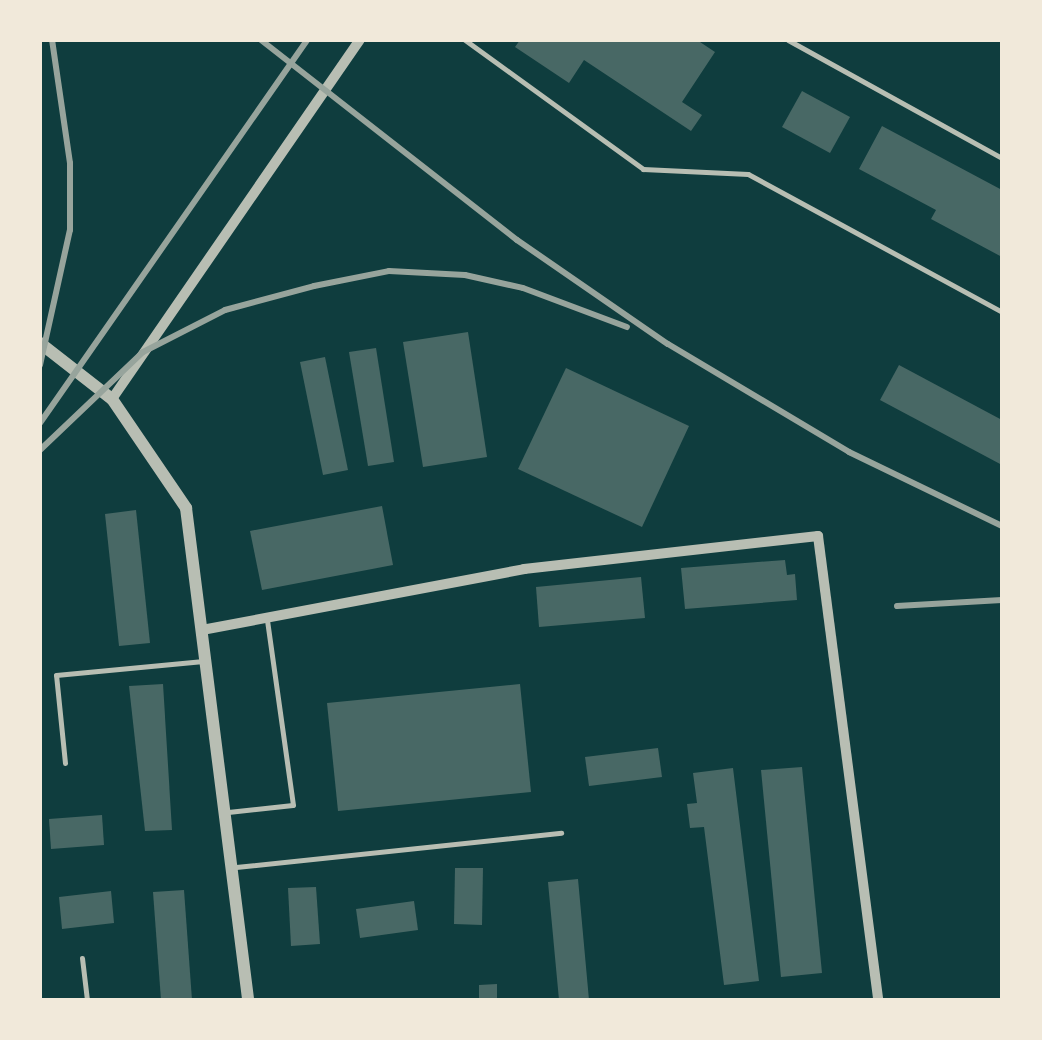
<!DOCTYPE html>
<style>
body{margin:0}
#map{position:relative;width:1042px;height:1040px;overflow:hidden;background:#0f3d3e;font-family:"Archivo Narrow",sans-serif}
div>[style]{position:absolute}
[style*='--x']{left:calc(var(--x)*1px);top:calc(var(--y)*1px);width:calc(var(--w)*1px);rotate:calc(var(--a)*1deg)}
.building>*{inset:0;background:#486865}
.service>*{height:5px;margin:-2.5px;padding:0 2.5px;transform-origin:2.5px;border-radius:2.5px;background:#b8beb3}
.minor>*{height:10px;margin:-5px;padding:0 5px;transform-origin:5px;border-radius:5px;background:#b8beb3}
.tertiary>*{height:12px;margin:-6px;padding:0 6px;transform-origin:6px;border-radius:6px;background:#b8beb3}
.rail>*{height:6px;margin:-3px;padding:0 3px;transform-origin:3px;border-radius:3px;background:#97a49c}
span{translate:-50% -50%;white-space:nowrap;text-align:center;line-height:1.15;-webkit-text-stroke:8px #f1e9da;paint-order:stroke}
.frame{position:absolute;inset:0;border:42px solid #f1e9da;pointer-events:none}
</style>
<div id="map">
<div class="building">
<div style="clip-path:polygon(520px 40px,697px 40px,715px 52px,682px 102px,702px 115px,691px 131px,584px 60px,569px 83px,515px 47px)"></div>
<div style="clip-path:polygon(802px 91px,850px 117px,830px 153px,782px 127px)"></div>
<div style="clip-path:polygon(882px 126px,1002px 190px,1002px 257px,931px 219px,936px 210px,859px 169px)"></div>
<div style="clip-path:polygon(468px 332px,487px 457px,423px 467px,403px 342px)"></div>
<div style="clip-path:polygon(376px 348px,394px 462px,368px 466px,349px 352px)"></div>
<div style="clip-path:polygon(325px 357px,348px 470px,323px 475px,300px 362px)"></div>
<div style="clip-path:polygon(899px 365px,1002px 420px,1002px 465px,880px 400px)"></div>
<div style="clip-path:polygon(566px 368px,689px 426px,642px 527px,518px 469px)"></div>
<div style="clip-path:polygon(382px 506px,393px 565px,262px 590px,250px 531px)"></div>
<div style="clip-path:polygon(136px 510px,150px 643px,119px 646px,105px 514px)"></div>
<div style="clip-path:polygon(785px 560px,787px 575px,795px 574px,797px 600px,685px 609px,681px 568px)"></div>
<div style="clip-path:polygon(641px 577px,645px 618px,539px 627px,536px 587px)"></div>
<div style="clip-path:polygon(163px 684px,172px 830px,145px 831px,129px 686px)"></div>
<div style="clip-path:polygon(520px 684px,531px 792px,338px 811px,327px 703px)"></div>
<div style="clip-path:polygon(658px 748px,662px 777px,589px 786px,585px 757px)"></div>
<div style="clip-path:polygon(802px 767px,822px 973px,781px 977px,761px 770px)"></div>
<div style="clip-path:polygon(733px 768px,759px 981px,724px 985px,704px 827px,690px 828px,687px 804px,697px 803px,693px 773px)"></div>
<div style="clip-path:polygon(102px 815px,104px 845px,51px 849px,49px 819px)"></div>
<div style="clip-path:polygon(455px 868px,483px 868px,482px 925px,454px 924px)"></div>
<div style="clip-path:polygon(578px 879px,589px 1000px,559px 1000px,548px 882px)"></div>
<div style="clip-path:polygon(316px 887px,320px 944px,291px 946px,288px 888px)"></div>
<div style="clip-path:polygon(184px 890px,192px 1000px,161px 1000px,153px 892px)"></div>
<div style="clip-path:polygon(111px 891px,114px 923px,62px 929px,59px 897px)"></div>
<div style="clip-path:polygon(414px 901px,418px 930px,360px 938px,356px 909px)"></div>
<div style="clip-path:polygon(497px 984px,497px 1000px,479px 1000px,479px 985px)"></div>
</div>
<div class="service">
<div style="--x:465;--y:40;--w:220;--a:35.9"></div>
<div style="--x:643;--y:169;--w:105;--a:2.7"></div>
<div style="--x:748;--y:174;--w:289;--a:28.5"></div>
<div style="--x:788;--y:40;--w:244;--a:28.9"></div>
<div style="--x:65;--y:763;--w:88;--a:-95.8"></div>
<div style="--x:56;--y:675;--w:148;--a:-5.4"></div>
<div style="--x:228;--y:812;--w:65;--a:-6.1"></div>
<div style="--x:293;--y:805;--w:188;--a:-98"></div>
<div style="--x:236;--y:867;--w:327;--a:-6"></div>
<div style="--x:82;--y:958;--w:42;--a:83.2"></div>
</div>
<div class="minor">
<div style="--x:112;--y:399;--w:436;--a:-55.4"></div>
<div style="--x:202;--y:630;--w:328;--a:-10.7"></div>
<div style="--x:524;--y:569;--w:296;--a:-6.4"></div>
<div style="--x:818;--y:536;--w:468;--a:82.6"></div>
</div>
<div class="tertiary">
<div style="--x:40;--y:343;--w:91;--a:37.9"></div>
<div style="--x:112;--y:399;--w:132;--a:55.8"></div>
<div style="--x:186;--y:508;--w:496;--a:82.8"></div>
</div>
<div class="rail">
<div style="--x:261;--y:40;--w:325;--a:38"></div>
<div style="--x:517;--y:240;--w:183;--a:34.6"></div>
<div style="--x:668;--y:344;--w:211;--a:30.8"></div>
<div style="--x:849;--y:452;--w:170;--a:25.8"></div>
<div style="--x:40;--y:365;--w:138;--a:-77.5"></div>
<div style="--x:70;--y:230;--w:67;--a:-90"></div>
<div style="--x:70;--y:163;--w:124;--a:-98.3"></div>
<div style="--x:40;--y:423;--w:467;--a:-55.1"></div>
<div style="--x:40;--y:450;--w:142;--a:-43.6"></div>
<div style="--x:143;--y:352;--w:92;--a:-27.1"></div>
<div style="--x:225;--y:310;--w:92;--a:-15.1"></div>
<div style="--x:314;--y:286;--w:76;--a:-11.3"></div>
<div style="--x:389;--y:271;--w:76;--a:3"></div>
<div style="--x:465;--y:275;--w:59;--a:12.6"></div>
<div style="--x:523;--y:288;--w:111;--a:20.6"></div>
<div style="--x:897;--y:606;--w:105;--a:-3.3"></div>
</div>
<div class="frame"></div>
</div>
